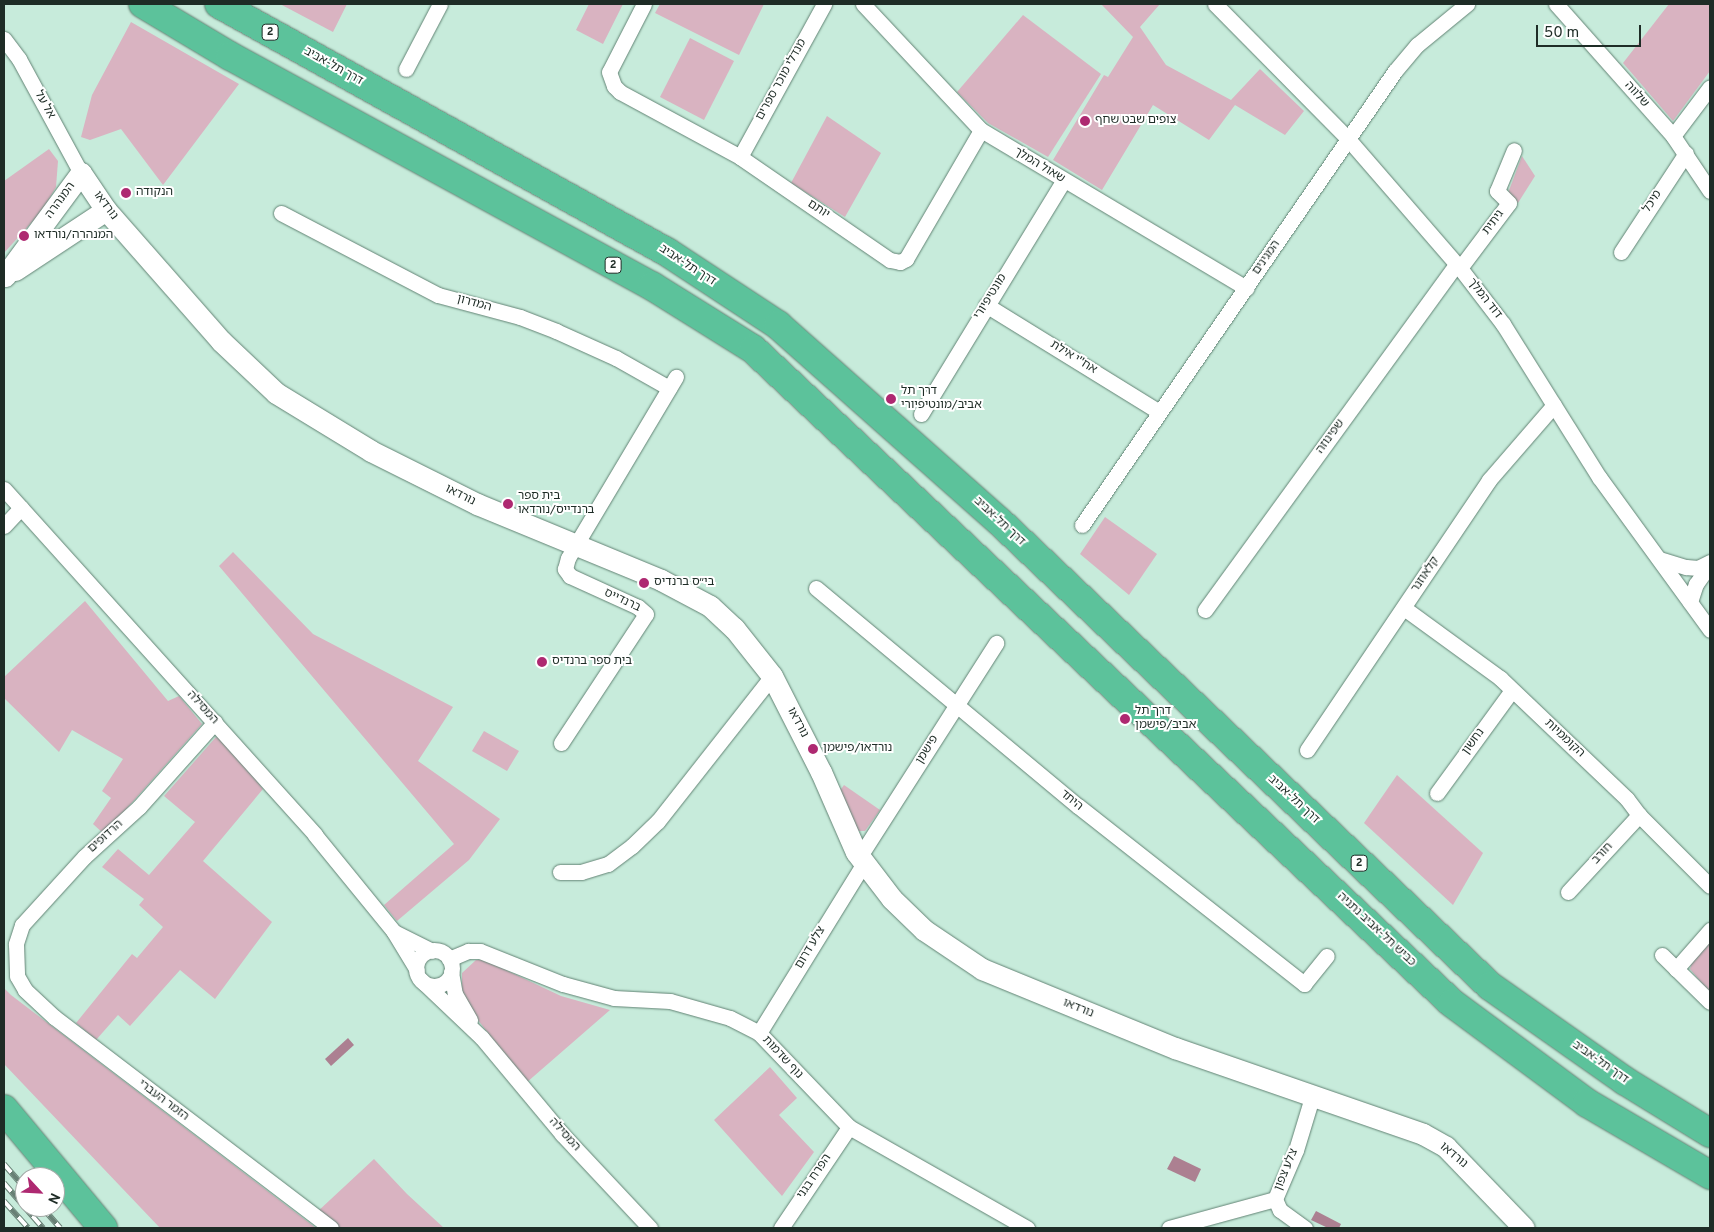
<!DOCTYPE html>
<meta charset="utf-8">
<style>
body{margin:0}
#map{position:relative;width:1714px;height:1232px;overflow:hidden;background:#c7ebdb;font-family:Overpass,"Noto Sans Hebrew",sans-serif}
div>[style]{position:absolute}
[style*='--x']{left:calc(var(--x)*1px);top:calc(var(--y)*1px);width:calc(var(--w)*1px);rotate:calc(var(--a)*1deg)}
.green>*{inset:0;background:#d9b3c1}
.water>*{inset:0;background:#ac8091}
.roads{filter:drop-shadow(0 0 1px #628374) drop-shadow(0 0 1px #628374)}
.street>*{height:15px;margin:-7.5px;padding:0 7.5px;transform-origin:7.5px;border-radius:7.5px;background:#fff}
.street>.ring{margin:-7.5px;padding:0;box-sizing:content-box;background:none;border:15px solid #fff;border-radius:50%}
.secondary>*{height:21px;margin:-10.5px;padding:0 10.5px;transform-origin:10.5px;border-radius:10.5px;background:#fff}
.highway>*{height:28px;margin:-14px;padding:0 14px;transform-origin:14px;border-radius:14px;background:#5cc29b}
.rail>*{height:5.5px;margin-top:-2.75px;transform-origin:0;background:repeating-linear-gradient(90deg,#fff 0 11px,#688075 0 22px);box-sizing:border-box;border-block:1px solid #688075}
.dots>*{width:14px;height:14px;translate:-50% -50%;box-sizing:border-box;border:2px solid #fff;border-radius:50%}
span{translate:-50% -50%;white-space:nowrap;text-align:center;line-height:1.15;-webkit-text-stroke:4px #fff;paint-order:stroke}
.shield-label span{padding:1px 4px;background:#fff;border:1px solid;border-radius:4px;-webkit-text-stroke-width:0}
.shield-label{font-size:11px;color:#1e2c26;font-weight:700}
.street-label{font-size:12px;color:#1e2c26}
.poi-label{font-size:12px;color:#1e2c26}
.left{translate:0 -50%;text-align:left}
.frame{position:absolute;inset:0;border:5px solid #1e2c26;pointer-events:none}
.north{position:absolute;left:15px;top:1167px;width:50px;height:50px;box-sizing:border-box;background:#fff;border:1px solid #a5aba8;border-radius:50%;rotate:115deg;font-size:14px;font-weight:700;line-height:20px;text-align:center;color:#1e2c26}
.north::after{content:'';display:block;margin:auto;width:18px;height:22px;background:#ae2971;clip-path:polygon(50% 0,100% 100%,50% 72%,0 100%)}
.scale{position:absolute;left:1536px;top:25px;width:105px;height:22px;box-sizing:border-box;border:2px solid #1e2c26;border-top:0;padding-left:6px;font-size:15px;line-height:18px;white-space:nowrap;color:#1e2c26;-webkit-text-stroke:4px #fff;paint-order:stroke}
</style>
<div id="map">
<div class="green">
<div style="clip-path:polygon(280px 4px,347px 4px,333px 32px)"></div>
<div style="clip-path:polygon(589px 4px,623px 4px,603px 44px,576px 30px)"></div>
<div style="clip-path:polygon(660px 4px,764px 4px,739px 55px,655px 13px)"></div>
<div style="clip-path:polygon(1101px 4px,1160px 4px,1140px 27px,1166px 65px,1231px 100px,1260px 69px,1304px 111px,1285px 135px,1235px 105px,1209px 140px,1153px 105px,1102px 190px,1053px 160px,1104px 75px,1108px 77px,1133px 37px)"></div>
<div style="clip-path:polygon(1669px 4px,1710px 4px,1710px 71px,1673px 121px,1623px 63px)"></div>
<div style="clip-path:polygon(1023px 15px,1101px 74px,1048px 157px,988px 123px,957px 92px)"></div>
<div style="clip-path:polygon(131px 22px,239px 84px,163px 185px,121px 129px,90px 140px,81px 137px,92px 95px)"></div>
<div style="clip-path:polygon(690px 38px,734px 61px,704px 120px,660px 97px)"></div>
<div style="clip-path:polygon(827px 116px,881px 153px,845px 217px,791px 183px)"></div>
<div style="clip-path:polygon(49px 149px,58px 161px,56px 187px,42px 211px,4px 253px,4px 181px)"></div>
<div style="clip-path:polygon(1522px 156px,1535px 176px,1518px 203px,1508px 193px)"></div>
<div style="clip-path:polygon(1105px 517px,1157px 554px,1129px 595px,1080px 554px)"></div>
<div style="clip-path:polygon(233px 552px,313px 634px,453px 707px,418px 761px,500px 819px,469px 860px,397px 921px,384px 905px,454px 844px,219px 566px)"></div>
<div style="clip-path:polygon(85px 601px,168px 701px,179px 696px,202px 724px,104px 834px,93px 824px,111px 798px,102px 791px,123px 759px,72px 730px,59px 752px,4px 698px,4px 677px)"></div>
<div style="clip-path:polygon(484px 731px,519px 751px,507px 771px,472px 751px)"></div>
<div style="clip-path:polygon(216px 737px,225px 739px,263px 789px,203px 861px,272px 922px,215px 999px,180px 970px,130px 1026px,118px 1015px,96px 1040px,76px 1023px,132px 954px,137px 958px,163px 927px,139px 905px,144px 899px,102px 867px,118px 849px,149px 875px,195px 822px,164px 796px)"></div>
<div style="clip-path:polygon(1397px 775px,1483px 853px,1453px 905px,1364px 823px)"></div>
<div style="clip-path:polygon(844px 785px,880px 810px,865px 831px,856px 831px,836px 796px)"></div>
<div style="clip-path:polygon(1710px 940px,1710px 993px,1690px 969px,1693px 958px)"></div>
<div style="clip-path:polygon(476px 960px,485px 960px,561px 996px,610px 1010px,526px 1083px,462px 999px,462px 973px)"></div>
<div style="clip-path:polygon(4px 988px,11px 995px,316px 1228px,160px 1228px,4px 1064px)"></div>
<div style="clip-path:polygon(770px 1067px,797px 1098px,779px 1115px,814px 1152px,782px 1196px,714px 1120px)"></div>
<div style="clip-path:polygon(374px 1159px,407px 1194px,444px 1228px,337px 1228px,316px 1213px)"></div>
</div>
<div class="water">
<div style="clip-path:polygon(348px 1038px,354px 1045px,331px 1066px,325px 1059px)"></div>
<div style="clip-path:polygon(1174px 1156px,1201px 1169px,1195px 1182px,1167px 1169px)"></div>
<div style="clip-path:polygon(1316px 1211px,1341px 1224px,1339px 1228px,1328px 1228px,1311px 1220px)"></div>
</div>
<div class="roads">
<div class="street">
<div style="--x:644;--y:4;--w:76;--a:117.2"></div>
<div style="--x:609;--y:72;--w:15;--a:70"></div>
<div style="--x:614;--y:86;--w:8;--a:45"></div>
<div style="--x:620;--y:92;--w:136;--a:28.4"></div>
<div style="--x:740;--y:157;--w:182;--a:34.5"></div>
<div style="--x:890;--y:260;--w:10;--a:11"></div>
<div style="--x:900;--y:262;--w:7;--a:-27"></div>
<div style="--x:906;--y:259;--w:149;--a:-59.8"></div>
<div style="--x:863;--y:4;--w:173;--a:46.9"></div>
<div style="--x:981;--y:130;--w:309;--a:30.8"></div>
<div style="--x:1215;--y:4;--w:191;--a:45.4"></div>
<div style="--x:1349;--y:140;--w:169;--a:49.1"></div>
<div style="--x:1460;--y:268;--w:71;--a:52.5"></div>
<div style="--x:1503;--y:324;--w:181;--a:57.9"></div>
<div style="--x:1599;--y:477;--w:189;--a:54"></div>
<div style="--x:1556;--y:4;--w:176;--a:48.4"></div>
<div style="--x:1673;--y:136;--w:66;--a:56.1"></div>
<div style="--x:4;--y:39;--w:25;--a:53"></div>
<div style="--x:19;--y:59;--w:130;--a:61.5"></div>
<div style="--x:406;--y:69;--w:73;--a:-62.4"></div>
<div style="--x:1673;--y:136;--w:61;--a:-52.9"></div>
<div style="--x:740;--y:157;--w:175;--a:-61.2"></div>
<div style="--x:281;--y:213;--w:177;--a:27.6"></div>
<div style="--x:438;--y:295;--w:85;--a:15"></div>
<div style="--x:520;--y:317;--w:39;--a:21"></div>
<div style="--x:556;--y:331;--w:66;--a:24.2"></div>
<div style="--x:616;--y:358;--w:61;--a:29.5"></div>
<div style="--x:1621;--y:252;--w:118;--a:-56.7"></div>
<div style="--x:1460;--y:268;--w:81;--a:-53"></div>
<div style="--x:1509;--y:203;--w:17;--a:-135"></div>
<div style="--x:1497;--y:191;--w:44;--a:-67.5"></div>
<div style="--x:986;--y:305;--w:203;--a:31.7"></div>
<div style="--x:921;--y:414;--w:273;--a:-58.6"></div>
<div style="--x:4;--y:489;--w:465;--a:48"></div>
<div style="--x:315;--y:835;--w:125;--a:50.8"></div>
<div style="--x:394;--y:932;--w:44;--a:58.8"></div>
<div style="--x:1082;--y:525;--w:551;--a:-55.42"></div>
<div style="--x:1395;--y:71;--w:34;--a:-50"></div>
<div style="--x:1417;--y:45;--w:65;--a:-39.4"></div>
<div style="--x:4;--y:526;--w:25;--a:-47"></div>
<div style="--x:1659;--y:559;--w:28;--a:17"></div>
<div style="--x:1686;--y:567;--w:12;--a:5"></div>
<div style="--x:1698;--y:568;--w:13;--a:-27"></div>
<div style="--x:816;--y:588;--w:341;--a:39.8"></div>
<div style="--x:1078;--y:806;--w:288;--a:38.2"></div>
<div style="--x:1304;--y:984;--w:36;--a:-51"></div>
<div style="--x:1690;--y:602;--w:19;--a:-72"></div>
<div style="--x:1696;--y:584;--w:24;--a:-55"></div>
<div style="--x:1404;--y:608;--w:119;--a:36.1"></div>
<div style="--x:1500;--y:678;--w:175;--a:43.6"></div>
<div style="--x:1627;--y:799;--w:20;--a:53"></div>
<div style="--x:1639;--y:815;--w:100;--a:45"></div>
<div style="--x:1205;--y:610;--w:427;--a:-54"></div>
<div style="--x:215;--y:722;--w:114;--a:131.8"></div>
<div style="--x:139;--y:807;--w:74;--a:137.7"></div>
<div style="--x:84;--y:857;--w:92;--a:132.4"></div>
<div style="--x:22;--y:925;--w:20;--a:108"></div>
<div style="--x:16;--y:944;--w:32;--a:88"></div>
<div style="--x:17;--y:976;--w:16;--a:60"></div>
<div style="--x:25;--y:990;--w:40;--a:43"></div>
<div style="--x:54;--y:1017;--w:348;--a:37.3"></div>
<div style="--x:561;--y:743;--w:154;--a:-56.6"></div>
<div style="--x:646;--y:614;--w:11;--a:-139"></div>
<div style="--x:638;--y:607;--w:75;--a:-155.5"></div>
<div style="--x:570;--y:576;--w:9;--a:-126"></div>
<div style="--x:565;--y:569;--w:11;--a:-75"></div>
<div style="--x:568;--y:558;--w:211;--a:-59.2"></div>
<div style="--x:1307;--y:750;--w:326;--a:-56"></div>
<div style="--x:1489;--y:480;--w:99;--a:-49.1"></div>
<div style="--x:1437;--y:793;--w:127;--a:-53.9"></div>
<div style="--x:860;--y:856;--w:253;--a:-57.4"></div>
<div style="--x:560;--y:872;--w:21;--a:0"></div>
<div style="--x:581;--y:872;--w:28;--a:-17"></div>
<div style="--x:608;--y:864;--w:30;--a:-37"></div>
<div style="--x:632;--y:846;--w:36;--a:-44"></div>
<div style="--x:658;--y:821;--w:184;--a:-51.8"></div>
<div style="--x:1568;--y:892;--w:105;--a:-47.3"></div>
<div style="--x:394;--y:932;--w:42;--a:26.6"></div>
<div class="ring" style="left:416px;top:950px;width:21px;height:21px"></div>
<div style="--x:1662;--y:955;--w:67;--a:44.4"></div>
<div style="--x:449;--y:959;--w:21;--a:-23"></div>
<div style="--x:468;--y:951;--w:12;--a:0"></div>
<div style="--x:480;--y:951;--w:89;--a:21.7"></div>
<div style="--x:563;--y:984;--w:53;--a:15.4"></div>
<div style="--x:614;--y:998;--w:56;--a:3.1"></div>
<div style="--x:670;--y:1001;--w:62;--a:15.8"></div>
<div style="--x:730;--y:1018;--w:33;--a:27"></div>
<div style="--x:759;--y:1033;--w:130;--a:46.2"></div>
<div style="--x:849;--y:1127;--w:205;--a:29.6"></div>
<div style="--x:1676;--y:969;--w:52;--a:-48.9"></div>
<div style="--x:451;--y:972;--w:22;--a:80"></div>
<div style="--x:455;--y:994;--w:30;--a:60"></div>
<div style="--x:421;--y:980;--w:84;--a:43.6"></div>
<div style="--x:482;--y:1038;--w:125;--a:50.2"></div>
<div style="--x:562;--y:1134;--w:129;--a:46.9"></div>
<div style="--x:759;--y:1033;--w:200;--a:-58.3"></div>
<div style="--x:1275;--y:1199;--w:12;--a:66"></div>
<div style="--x:1280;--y:1210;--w:31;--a:36"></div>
<div style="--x:781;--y:1228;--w:122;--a:-56"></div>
<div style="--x:1169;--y:1228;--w:110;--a:-15.3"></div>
<div style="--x:1275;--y:1199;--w:53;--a:-66.8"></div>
<div style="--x:1296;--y:1150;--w:59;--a:-73.1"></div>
</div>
<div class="secondary">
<div style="--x:15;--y:270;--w:109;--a:-33.4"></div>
<div style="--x:5;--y:276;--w:128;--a:-53.6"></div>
<div style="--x:81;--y:173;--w:45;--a:56"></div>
<div style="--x:106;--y:210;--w:174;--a:48.7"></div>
<div style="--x:221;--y:341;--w:76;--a:43.4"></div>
<div style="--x:276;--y:393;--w:111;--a:31.4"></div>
<div style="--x:371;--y:451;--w:119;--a:26.6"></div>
<div style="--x:477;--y:504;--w:199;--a:22.4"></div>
<div style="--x:661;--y:580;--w:55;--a:28"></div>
<div style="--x:710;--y:606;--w:33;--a:43"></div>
<div style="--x:734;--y:628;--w:61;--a:51.6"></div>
<div style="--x:772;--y:676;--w:108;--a:63"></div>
<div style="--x:821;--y:772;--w:87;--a:66.4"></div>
<div style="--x:856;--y:852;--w:59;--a:52.5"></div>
<div style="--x:892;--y:899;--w:45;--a:44.1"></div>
<div style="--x:924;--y:930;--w:70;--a:33.9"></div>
<div style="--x:982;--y:969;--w:209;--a:22.3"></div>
<div style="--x:1175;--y:1048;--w:262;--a:19.1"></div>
<div style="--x:1423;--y:1134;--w:26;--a:29"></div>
<div style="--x:1446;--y:1147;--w:112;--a:46.1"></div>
</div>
<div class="highway">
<div style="--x:143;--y:4;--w:101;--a:30.9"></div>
<div style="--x:230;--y:56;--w:481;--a:28.6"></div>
<div style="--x:652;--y:286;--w:119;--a:32"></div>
<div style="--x:753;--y:349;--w:957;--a:43.1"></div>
<div style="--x:1452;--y:1003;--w:168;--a:36.5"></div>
<div style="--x:1587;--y:1103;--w:143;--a:30.3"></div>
<div style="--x:219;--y:4;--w:512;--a:28.97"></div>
<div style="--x:667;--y:252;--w:133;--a:33.3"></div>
<div style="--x:778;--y:325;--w:295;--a:41.6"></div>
<div style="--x:999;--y:521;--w:676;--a:43.44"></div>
<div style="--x:1490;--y:986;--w:165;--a:35.1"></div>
<div style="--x:1625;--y:1081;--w:100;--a:31.5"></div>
<div style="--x:4;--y:1109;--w:155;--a:50.2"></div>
</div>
</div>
<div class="rail">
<div style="--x:4;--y:1164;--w:32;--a:49"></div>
<div style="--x:4;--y:1183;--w:60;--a:49.1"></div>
<div style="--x:4;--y:1201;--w:36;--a:48"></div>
<div style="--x:42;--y:1207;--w:28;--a:49"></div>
</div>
<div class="dots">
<div style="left:1085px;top:121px;background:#ae2971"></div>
<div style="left:126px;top:193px;background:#ae2971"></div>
<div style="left:24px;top:236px;background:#ae2971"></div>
<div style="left:891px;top:399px;background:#ae2971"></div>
<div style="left:508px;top:504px;background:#ae2971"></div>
<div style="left:644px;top:583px;background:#ae2971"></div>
<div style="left:542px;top:662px;background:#ae2971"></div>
<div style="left:1125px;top:719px;background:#ae2971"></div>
<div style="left:813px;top:749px;background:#ae2971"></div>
</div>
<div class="shield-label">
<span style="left:270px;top:32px">2</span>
<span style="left:613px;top:265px">2</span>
<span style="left:1359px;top:863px">2</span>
</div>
<div class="street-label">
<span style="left:333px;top:67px;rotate:29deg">דרך תל-אביב</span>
<span style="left:782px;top:80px;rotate:-61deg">מנדלי מוכר ספרים</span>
<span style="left:1636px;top:95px;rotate:48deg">שלווה</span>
<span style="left:44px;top:105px;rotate:61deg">אל על</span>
<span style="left:1039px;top:166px;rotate:31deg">שאול המלך</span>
<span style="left:61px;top:201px;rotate:-54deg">המנהרה</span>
<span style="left:1653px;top:202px;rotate:-57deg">מיכל</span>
<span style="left:105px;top:206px;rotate:53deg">נורדאו</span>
<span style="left:818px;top:210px;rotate:34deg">יותם</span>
<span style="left:1494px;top:223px;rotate:-53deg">גיתית</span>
<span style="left:1267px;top:258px;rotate:-55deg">המגינים</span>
<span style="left:687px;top:266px;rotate:33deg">דרך תל-אביב</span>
<span style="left:991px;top:297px;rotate:-58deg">מונטיפיורי</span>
<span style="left:1484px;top:299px;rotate:52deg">דוד המלך</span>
<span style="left:474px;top:304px;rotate:15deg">המדרון</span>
<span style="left:1073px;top:358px;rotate:32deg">אח''י אילת</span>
<span style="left:1331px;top:437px;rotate:-54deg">שפינוזה</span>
<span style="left:460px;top:496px;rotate:26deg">נורדאו</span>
<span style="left:999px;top:522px;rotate:43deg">דרך תל-אביב</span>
<span style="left:1426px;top:575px;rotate:-56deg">קלאוזנר</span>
<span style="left:622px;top:601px;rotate:25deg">ברנדייס</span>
<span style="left:202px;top:708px;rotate:48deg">המסילה</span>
<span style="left:797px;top:723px;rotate:62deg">נורדאו</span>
<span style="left:1564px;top:739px;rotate:43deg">הקוממיות</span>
<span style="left:1474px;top:742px;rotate:-54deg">נחשון</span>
<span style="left:928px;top:750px;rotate:-58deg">פישמן</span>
<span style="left:1293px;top:800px;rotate:43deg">דרך תל-אביב</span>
<span style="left:1071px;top:801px;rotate:39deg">היתד</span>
<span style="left:106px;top:837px;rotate:-42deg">הרדופים</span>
<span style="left:1603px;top:854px;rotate:-47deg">חורב</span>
<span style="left:1376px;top:930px;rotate:43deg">כביש תל-אביב נתניה</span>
<span style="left:811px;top:948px;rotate:-59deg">צלע דרום</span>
<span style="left:1078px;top:1009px;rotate:22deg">נורדאו</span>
<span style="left:782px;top:1058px;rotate:47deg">נוף שדמות</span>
<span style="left:1600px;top:1063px;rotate:35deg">דרך תל-אביב</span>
<span style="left:163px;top:1101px;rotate:37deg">הזמר העברי</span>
<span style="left:564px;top:1135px;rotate:48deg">המסילה</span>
<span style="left:1453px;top:1156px;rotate:40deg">נורדאו</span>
<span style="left:1287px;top:1170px;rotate:-68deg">צלע צפון</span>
<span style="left:815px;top:1177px;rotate:-56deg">הפרח בגני</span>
</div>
<div class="poi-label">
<span class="left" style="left:1095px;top:121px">צופים שבט שחף</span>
<span class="left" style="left:136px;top:193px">הנקודה</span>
<span class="left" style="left:34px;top:236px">המנהרה/נורדאו</span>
<span class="left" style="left:901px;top:399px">דרך תל<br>אביב/מונטיפיורי</span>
<span class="left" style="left:518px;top:504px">בית ספר<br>ברנדייס/נורדאו</span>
<span class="left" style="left:654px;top:583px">בי״ס ברנדיס</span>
<span class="left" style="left:552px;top:662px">בית ספר ברנדיס</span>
<span class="left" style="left:1135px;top:719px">דרך תל<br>אביב/פישמן</span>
<span class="left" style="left:823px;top:749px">נורדאו/פישמן</span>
</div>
<div class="frame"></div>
<div class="north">N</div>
<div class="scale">50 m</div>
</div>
